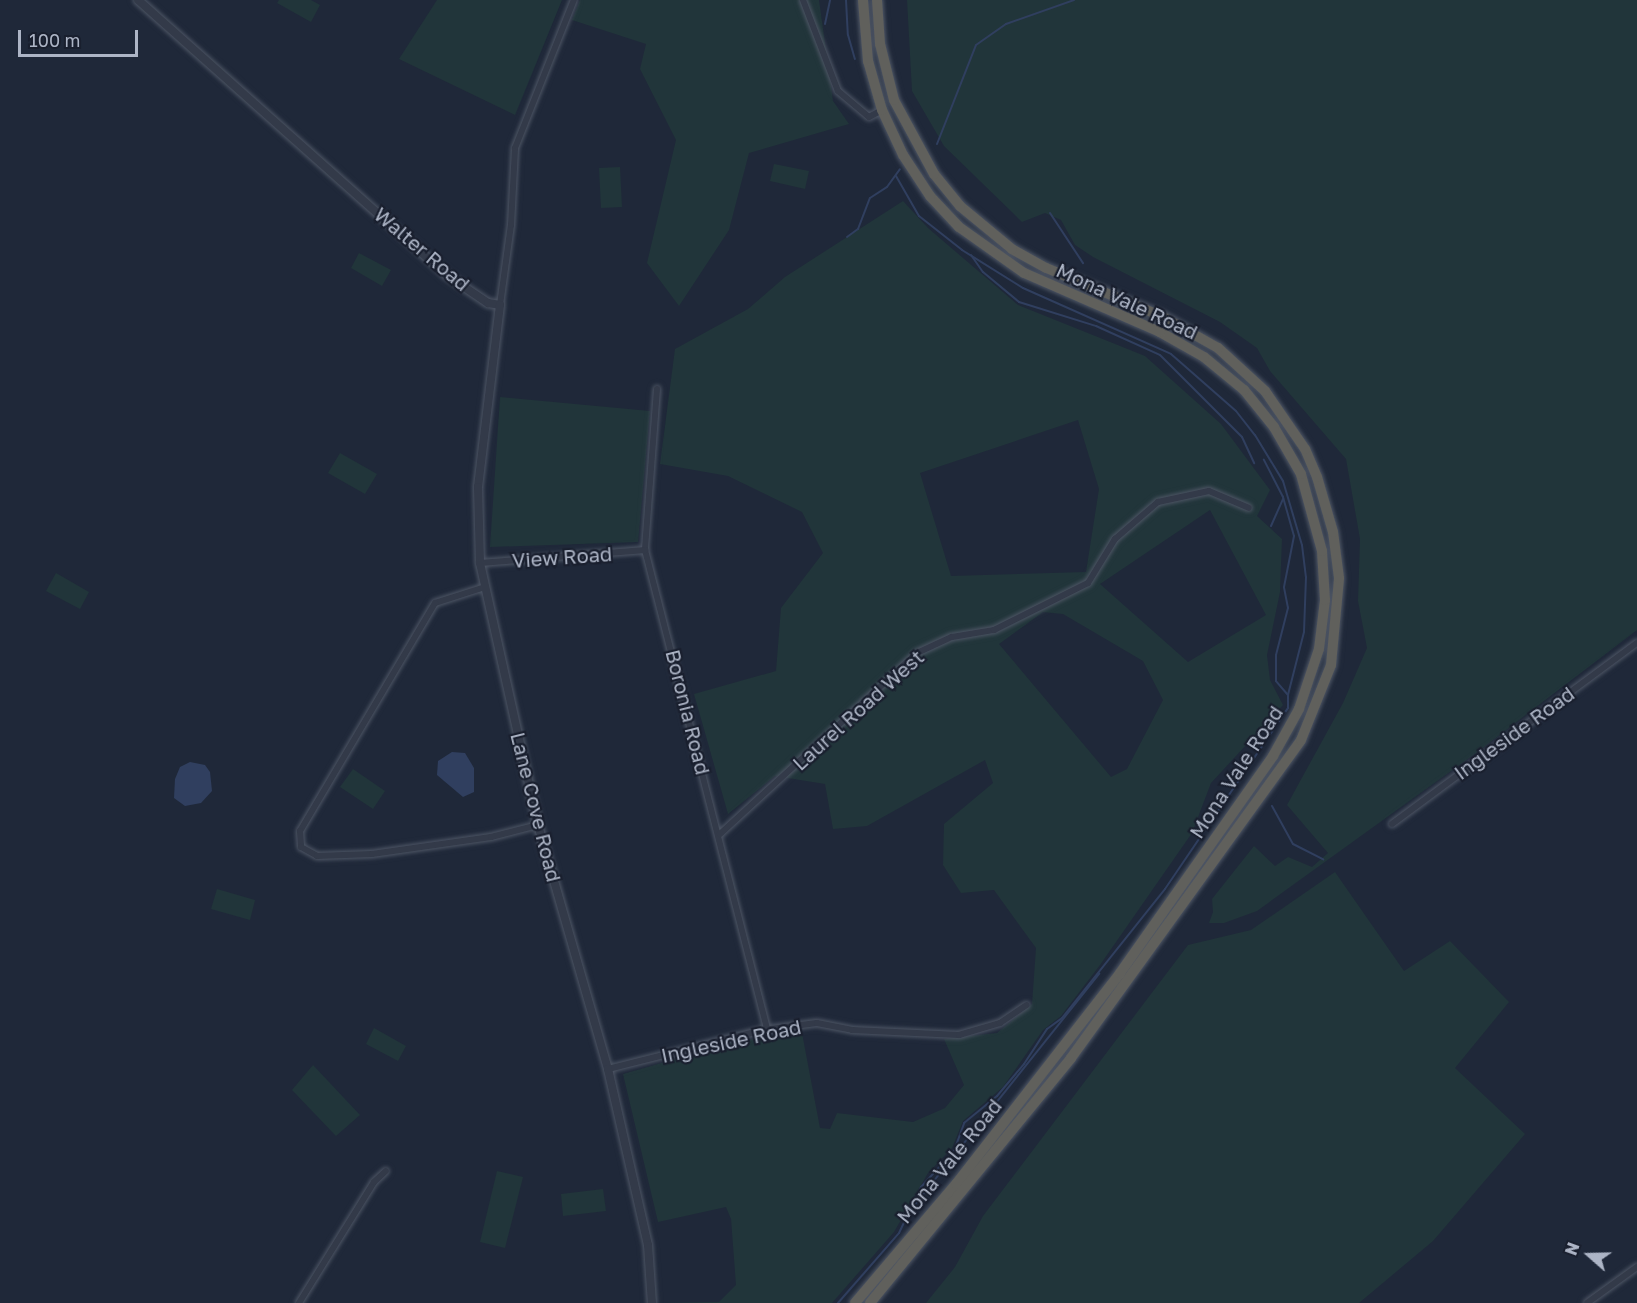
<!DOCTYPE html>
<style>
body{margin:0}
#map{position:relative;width:1637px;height:1303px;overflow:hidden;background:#1f2839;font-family:"Golos Text",sans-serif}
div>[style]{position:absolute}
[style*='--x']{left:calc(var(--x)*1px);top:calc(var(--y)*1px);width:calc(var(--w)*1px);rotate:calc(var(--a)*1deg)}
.green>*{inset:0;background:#21353a}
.water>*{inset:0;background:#303f5f}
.stream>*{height:2px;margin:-1px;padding:0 1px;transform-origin:1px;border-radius:1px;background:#303f5f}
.roads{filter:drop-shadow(0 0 2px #4d5564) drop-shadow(0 0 2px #4d5564)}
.minor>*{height:6px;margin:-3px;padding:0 3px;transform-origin:3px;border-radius:3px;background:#333a49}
.tertiary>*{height:8px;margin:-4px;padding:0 4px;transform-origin:4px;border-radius:4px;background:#333a49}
.trunk>*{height:10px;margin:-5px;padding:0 5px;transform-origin:5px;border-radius:5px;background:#60605c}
span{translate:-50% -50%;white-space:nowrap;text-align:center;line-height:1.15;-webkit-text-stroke:4.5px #191f2e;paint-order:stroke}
.street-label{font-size:20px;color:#adb5c6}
.north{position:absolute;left:1559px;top:1225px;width:60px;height:60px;-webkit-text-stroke:4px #191f2e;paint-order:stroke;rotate:290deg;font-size:16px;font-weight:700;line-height:24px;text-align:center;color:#adb5c6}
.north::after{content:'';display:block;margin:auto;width:21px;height:27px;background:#adb5c6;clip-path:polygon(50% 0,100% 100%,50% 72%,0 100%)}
.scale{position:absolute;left:18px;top:30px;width:120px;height:27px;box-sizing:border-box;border:3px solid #adb5c6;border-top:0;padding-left:8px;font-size:18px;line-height:21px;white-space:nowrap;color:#adb5c6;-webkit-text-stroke:4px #191f2e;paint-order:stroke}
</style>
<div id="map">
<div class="green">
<div style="clip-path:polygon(279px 0,311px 0,320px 5px,311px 22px,277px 3px)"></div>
<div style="clip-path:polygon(437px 0,562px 0,515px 115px,399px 59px)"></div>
<div style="clip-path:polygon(580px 0,819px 0,833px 101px,849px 124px,749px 153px,729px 230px,679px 306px,647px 263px,676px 140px,640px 69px,646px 44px,572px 20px)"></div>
<div style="clip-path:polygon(907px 0,1637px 0,1637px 630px,1476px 753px,1257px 911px,1224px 923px,1209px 923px,1213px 912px,1212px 899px,1254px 846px,1275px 866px,1288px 857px,1312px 867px,1328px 853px,1287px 805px,1343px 703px,1367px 648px,1358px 601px,1360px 539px,1346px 459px,1270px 371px,1257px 348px,1220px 322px,1093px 257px,1075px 245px,1061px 220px,1045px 213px,1022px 222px,944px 146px,912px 91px)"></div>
<div style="clip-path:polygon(774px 164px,809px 171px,805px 189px,770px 181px)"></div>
<div style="clip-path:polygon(620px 167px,622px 207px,601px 208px,599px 168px)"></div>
<div style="clip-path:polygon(evenodd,903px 201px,928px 228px,1018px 305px,1145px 356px,1221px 424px,1270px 490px,1257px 516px,1282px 539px,1280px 592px,1267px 655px,1270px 680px,1283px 705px,1211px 783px,1192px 833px,1100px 965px,1061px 1016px,1043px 1030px,1003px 1087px,963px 1121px,952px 1148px,928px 1173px,894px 1232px,832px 1303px,663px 1303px,719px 1302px,736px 1285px,731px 1219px,726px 1207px,658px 1222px,623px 1074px,739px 1041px,802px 1033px,820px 1128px,830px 1129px,837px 1113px,913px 1122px,945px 1108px,964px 1085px,944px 1039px,997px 1033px,1032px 1004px,1036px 948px,994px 890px,961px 893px,943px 865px,944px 824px,993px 783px,985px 760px,867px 826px,833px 829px,825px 784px,775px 776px,728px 814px,694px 694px,776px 671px,781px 608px,823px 553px,802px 512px,728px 476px,660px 464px,675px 349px,748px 309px,785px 277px,903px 201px,1078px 420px,1099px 489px,1086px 572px,951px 576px,920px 473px,1078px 420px,903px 201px,1210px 510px,1266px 615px,1188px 662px,1100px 584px,1210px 510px,903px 201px,1043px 612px,1063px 614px,1143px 661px,1163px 700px,1127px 769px,1111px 777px,999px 644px,1043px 612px)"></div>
<div style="clip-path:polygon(359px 253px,391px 270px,382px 286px,351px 268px)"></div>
<div style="clip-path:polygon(500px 397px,650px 411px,638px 542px,490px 547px)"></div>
<div style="clip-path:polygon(340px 453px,377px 474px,365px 494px,328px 473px)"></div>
<div style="clip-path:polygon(56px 573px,89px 592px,80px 609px,46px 591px)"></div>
<div style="clip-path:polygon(353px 769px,385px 791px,373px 809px,340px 787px)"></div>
<div style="clip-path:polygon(1335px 872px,1404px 971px,1450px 941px,1509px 1002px,1455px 1068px,1525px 1134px,1433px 1241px,1359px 1303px,926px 1303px,955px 1267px,983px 1216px,1188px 945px,1251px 930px)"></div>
<div style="clip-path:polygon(217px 889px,255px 900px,250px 920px,211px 909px)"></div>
<div style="clip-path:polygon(374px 1028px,406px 1046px,398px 1061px,366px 1044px)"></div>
<div style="clip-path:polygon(313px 1065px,360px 1115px,336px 1136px,292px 1090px)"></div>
<div style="clip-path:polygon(497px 1171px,523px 1177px,505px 1248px,480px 1242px)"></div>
<div style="clip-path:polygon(603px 1189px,606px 1211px,563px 1216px,561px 1194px)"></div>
</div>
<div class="water">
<div style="clip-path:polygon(452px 752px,465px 753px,474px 768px,474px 792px,463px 797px,437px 775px,438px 761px)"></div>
<div style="clip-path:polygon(190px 762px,205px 765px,210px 772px,212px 791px,201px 803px,185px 806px,174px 798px,175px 779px,180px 767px)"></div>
</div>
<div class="stream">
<div style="--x:846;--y:0;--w:35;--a:87"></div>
<div style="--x:848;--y:35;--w:25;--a:74"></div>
<div style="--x:825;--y:24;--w:25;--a:-78"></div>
<div style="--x:937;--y:144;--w:106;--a:-68.5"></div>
<div style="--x:976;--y:45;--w:37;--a:-35"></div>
<div style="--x:1006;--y:24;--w:72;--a:-19.4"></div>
<div style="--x:896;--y:176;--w:46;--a:60.1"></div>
<div style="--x:919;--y:216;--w:55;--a:38.3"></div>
<div style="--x:962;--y:250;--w:72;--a:31.9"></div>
<div style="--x:1023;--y:288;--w:162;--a:24"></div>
<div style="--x:1171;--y:354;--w:86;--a:41.2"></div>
<div style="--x:1236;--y:411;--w:31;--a:52"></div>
<div style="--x:1255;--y:435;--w:54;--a:58.7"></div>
<div style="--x:1283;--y:481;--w:67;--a:73.5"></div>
<div style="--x:1302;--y:545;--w:32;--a:83"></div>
<div style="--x:1306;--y:577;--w:55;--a:92.1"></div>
<div style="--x:1304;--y:632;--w:65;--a:104.3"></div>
<div style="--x:1050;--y:213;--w:60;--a:56.6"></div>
<div style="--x:847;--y:237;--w:14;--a:-36"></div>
<div style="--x:858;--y:229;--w:33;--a:-69"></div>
<div style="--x:870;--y:198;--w:20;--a:-33"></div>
<div style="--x:887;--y:187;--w:22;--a:-54"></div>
<div style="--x:971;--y:255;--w:21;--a:55"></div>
<div style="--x:983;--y:272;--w:47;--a:39.8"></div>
<div style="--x:1019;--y:302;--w:81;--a:17.3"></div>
<div style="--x:1096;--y:326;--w:70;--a:24.4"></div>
<div style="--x:1160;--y:355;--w:116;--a:45"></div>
<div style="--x:1242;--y:437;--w:29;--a:65"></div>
<div style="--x:1271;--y:526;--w:30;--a:-66"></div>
<div style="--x:1272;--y:806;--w:43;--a:61.1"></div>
<div style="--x:1293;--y:844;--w:34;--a:27"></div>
<div style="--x:909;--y:1212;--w:305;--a:-51.4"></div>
<div style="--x:838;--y:1303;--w:93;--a:-48.9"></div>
<div style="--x:899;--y:1233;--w:51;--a:-64.4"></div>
<div style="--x:921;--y:1187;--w:49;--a:-47.5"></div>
<div style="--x:954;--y:1151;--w:30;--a:-70"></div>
<div style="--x:964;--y:1123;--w:43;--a:-39.3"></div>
<div style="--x:997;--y:1096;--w:42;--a:-49.8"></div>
<div style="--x:1024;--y:1064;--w:42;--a:-56.7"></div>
<div style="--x:1047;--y:1029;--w:19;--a:-36"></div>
<div style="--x:1062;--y:1018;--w:165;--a:-51.4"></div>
<div style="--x:1165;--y:889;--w:219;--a:-55.8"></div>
<div style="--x:1288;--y:708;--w:13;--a:-90"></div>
<div style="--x:1288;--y:695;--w:18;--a:-131"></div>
<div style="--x:1276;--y:681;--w:26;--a:-90"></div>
<div style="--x:1276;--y:655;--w:49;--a:-75.7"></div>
<div style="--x:1288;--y:608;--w:21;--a:-101"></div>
<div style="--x:1284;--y:587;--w:52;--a:-78.9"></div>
<div style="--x:1294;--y:536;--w:41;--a:-105.8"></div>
<div style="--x:1283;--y:497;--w:42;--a:-117.2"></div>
</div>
<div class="roads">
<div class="minor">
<div style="--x:803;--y:0;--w:97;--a:69"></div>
<div style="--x:838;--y:91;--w:40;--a:40"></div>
<div style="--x:869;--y:117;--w:15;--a:-28"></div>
<div style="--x:500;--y:305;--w:81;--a:-82.2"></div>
<div style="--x:511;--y:225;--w:77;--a:-87"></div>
<div style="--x:515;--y:148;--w:159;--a:-68.3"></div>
<div style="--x:657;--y:389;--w:161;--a:94.3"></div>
<div style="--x:645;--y:550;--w:495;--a:75.7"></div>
<div style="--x:480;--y:563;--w:166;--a:-4.5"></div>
<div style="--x:485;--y:587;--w:52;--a:162.3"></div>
<div style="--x:435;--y:603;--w:265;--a:120.6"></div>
<div style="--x:300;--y:831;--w:16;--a:86"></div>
<div style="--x:301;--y:847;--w:18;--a:29"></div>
<div style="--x:317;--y:856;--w:55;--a:-2.1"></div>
<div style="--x:372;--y:854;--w:120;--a:-8.1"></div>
<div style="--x:491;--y:837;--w:49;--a:-14.3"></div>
<div style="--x:1392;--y:824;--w:305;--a:-36.5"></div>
<div style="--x:720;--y:834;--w:268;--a:-42.6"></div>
<div style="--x:917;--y:653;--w:38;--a:-25"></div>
<div style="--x:952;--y:637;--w:43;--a:-9.5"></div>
<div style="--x:994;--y:630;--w:105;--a:-26.6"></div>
<div style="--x:1088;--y:583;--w:52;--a:-58.5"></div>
<div style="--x:1115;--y:539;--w:57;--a:-40.7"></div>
<div style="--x:1158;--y:502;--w:52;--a:-12.2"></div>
<div style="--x:1209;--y:491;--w:43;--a:23"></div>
<div style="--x:608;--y:1069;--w:160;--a:-14.1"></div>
<div style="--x:763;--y:1030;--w:54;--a:-7.4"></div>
<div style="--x:817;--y:1023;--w:36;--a:11"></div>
<div style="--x:852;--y:1030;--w:107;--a:2.7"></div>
<div style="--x:959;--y:1035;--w:43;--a:-16.3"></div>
<div style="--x:1000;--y:1023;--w:32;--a:-34"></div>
<div style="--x:299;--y:1303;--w:142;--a:-58.2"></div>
<div style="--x:374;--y:1182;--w:16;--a:-43"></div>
<div style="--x:1587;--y:1303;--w:62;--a:-35.8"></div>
</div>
<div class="tertiary">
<div style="--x:138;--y:0;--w:411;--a:41.7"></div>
<div style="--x:445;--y:274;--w:52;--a:34"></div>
<div style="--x:488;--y:303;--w:12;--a:9"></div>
<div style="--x:500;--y:305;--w:183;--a:96.9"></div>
<div style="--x:478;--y:487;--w:76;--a:88.5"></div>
<div style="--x:480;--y:563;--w:268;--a:77.5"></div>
<div style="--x:538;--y:825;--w:254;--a:74"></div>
<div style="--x:608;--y:1069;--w:180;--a:77.2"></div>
<div style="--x:648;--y:1245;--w:58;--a:86.1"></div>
</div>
<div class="trunk">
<div style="--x:855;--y:1303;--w:156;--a:-49.7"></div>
<div style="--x:956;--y:1184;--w:267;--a:-52.1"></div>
<div style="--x:1120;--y:973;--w:266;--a:-54.8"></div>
<div style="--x:1273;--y:756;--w:54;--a:-61"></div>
<div style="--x:1299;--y:709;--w:63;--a:-71.6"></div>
<div style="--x:1319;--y:649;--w:49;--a:-83"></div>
<div style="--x:1325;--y:600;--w:49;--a:-93.5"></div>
<div style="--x:1322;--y:551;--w:80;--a:-105.3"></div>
<div style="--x:1301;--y:474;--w:54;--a:-119.9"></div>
<div style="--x:1274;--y:427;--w:48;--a:-129"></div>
<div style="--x:1244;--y:390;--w:52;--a:-140.5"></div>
<div style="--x:1204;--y:357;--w:51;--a:-150.4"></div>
<div style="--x:1160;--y:332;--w:148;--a:-156.5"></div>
<div style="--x:1024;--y:273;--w:80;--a:-144.7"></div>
<div style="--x:959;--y:227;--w:42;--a:-133.1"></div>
<div style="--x:930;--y:196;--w:49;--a:-123.4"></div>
<div style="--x:903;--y:155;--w:50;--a:-115"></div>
<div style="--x:882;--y:110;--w:51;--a:-105.9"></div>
<div style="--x:868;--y:61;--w:61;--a:-94.7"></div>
<div style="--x:870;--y:1303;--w:317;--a:-50.6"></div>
<div style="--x:1071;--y:1058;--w:392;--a:-54.1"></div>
<div style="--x:1301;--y:740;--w:81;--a:-68.2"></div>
<div style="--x:1331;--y:665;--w:87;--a:-84.7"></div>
<div style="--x:1339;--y:578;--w:46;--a:-97.4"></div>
<div style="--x:1333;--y:532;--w:57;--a:-106.2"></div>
<div style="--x:1317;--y:477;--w:30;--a:-113"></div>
<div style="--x:1305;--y:449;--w:70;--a:-124.6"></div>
<div style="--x:1265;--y:391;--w:64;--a:-137.5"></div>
<div style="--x:1218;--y:348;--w:65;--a:-150.7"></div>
<div style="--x:1161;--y:316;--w:125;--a:-157.3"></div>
<div style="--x:1046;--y:268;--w:39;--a:-151"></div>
<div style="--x:1012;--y:249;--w:67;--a:-140.4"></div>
<div style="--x:960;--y:206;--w:41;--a:-129.1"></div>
<div style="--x:934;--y:174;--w:84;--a:-118.4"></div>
<div style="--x:894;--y:100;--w:58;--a:-104"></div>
<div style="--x:880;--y:44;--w:44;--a:-93.9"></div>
</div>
</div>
<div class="street-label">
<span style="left:422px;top:249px;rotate:40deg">Walter Road</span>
<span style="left:1127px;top:301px;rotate:25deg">Mona Vale Road</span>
<span style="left:562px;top:557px;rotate:-4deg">View Road</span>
<span style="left:858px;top:710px;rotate:-42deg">Laurel Road West</span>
<span style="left:688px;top:712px;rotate:76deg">Boronia Road</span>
<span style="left:1514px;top:733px;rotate:-36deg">Ingleside Road</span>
<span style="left:1236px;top:772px;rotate:-57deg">Mona Vale Road</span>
<span style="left:536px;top:807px;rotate:76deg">Lane Cove Road</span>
<span style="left:731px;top:1041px;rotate:-12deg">Ingleside Road</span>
<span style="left:949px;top:1161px;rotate:-51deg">Mona Vale Road</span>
</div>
<div class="north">N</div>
<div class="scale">100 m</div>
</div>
